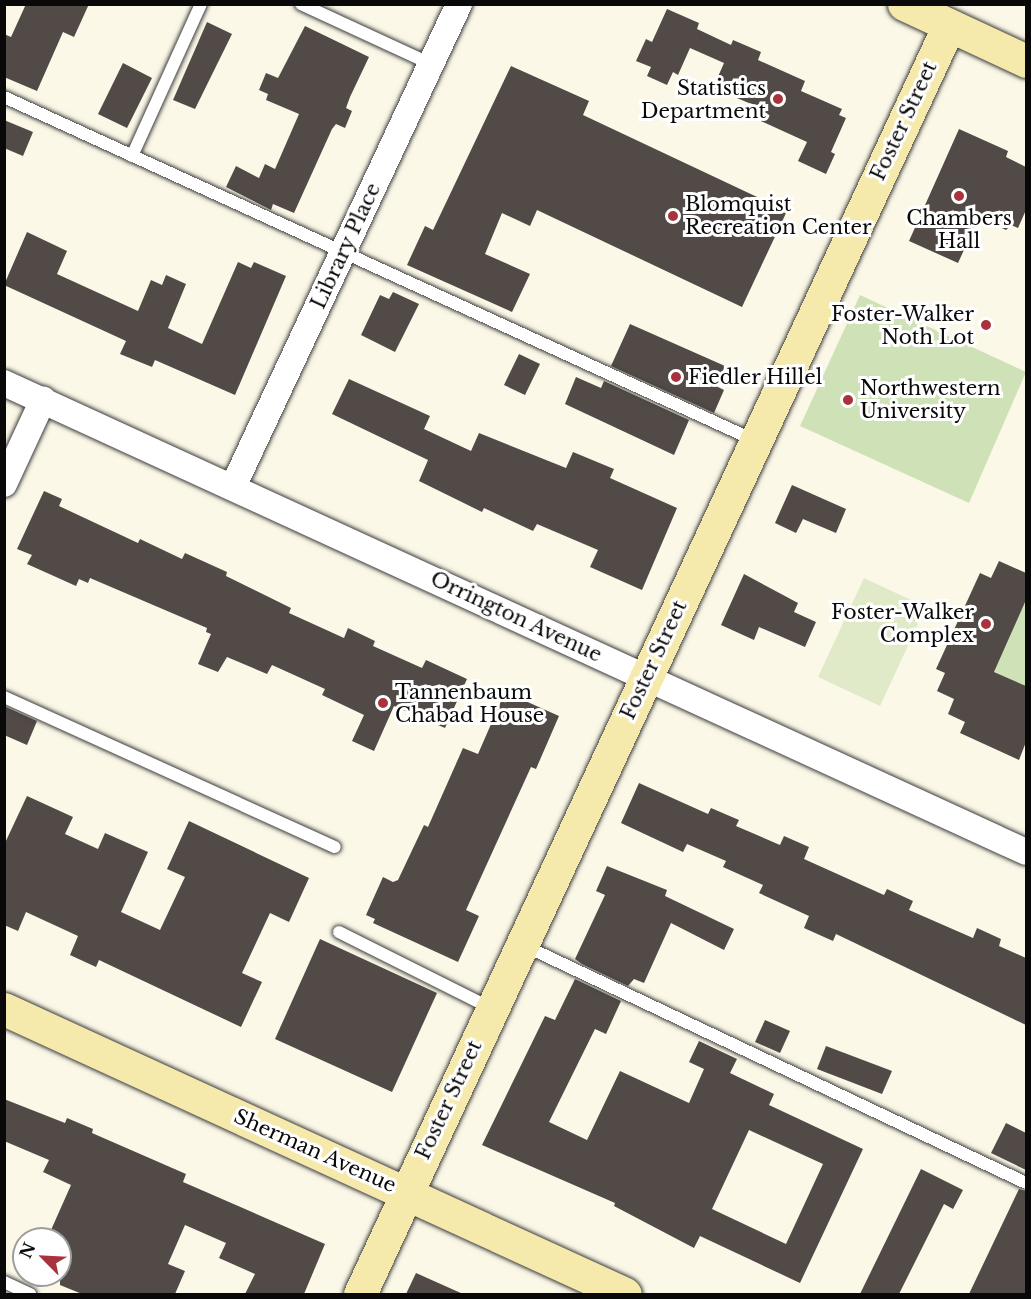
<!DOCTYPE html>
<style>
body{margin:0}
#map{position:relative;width:1031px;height:1299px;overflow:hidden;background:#fcf8e8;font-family:"Libre Baskerville",serif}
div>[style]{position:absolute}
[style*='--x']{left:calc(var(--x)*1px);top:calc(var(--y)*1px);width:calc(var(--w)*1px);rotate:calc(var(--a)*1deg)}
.green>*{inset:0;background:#cfe2b7}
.pitch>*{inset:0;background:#e0eac8}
.building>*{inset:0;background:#514a47}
.roads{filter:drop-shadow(0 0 2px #3c3c3c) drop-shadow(0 0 2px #3c3c3c)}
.lane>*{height:12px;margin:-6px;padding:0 6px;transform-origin:6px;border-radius:6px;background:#fff}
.street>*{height:26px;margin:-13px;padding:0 13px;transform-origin:13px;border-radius:13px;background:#fff}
.secondary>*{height:33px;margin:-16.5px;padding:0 16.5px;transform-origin:16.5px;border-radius:16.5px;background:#f5eaab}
.dots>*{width:16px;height:16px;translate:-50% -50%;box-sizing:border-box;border:3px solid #fff;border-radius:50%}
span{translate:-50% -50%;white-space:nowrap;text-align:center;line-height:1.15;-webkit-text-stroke:6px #fff;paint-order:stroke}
.poi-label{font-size:20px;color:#090909}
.right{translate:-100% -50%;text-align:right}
.left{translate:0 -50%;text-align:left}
.street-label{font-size:20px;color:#090909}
.frame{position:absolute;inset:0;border:6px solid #090909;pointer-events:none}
.north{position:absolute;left:12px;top:1227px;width:60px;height:60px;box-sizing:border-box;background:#fff;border:2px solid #9d9d9d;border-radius:50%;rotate:294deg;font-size:16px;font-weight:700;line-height:24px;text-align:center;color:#090909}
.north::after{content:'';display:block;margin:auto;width:21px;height:27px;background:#a8333d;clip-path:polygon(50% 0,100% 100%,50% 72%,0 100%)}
</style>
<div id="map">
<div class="green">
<div style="clip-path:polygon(860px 295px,1026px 372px,969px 503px,800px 426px)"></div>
<div style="clip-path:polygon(1024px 604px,1026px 605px,1026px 686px,994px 672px)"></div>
</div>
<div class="pitch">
<div style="clip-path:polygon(864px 578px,926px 607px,880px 706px,818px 677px)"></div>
</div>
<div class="building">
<div style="clip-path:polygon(26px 4px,89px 4px,74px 37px,63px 32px,37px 91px,4px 77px,4px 34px,11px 37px)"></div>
<div style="clip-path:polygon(667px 9px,699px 23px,697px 29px,731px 45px,733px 40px,761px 52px,758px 60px,805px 81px,801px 91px,842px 109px,839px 115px,846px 118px,831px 152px,835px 154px,826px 174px,798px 161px,807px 142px,752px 117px,756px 106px,713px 88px,724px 63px,690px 48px,678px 75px,673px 72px,667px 85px,647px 76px,651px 67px,636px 61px,646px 39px,652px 42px)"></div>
<div style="clip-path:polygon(207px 22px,232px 34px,195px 109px,173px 100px)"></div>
<div style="clip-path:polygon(305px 26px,369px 57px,350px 97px,346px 108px,352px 111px,345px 128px,336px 124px,332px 129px,294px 213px,273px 204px,271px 210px,226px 187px,236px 166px,259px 178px,265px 164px,275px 169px,299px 114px,266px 100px,268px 94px,259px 90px,266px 73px,278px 78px)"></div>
<div style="clip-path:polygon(123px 63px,152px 78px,127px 128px,98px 114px)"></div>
<div style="clip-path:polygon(511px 66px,589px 101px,583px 115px,787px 211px,742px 307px,537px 210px,530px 226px,502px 213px,485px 254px,530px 274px,512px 312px,407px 265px,425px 226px,433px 230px)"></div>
<div style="clip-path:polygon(4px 120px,33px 132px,23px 156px,4px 148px)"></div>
<div style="clip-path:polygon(959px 129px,1008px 151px,1006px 157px,1026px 167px,1026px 210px,1018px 228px,1011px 225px,1006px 230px,979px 217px,958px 263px,909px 241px)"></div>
<div style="clip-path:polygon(27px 232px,67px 251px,57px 274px,138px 311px,151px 280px,162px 285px,166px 275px,186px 284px,168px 328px,202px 344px,238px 262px,251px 268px,254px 262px,286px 276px,235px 395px,155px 360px,152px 367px,120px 354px,126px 341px,4px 285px)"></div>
<div style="clip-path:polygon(393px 292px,419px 304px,395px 352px,361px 335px,380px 295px,389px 299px)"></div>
<div style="clip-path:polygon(630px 324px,725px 366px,716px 386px,724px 390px,714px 413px,611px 366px)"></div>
<div style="clip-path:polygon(519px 354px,540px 364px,525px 395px,504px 385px)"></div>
<div style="clip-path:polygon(576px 377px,601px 388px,604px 381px,689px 420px,674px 455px,565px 404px)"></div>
<div style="clip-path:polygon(349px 379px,430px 416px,424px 429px,471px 451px,479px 433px,566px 468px,573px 452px,614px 469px,610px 478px,677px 508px,642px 590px,590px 567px,598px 550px,537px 524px,533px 531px,484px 508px,482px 512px,419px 481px,428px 460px,332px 414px)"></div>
<div style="clip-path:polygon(792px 485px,846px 509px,836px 533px,803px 519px,796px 533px,775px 523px)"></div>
<div style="clip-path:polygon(44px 491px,62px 499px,59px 506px,138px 543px,140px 539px,182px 559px,185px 553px,227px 572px,226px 576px,291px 608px,289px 613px,344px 638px,348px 628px,375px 641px,373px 646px,422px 668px,426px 660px,467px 679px,445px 728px,394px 706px,374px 751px,352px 741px,364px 715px,322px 695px,325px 689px,272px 665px,267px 674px,227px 657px,218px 672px,198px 664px,211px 634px,206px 632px,207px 628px,90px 578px,88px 583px,79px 579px,76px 586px,27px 564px,32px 555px,17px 549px)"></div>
<div style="clip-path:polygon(999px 561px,1026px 573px,1026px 600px,994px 672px,1026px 686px,1026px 742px,1019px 760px,960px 733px,965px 722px,948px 714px,954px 699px,937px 691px,945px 673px,936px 669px,980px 573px,991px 578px)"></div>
<div style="clip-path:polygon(744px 574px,798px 603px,794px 612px,816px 622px,805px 647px,759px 627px,754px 640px,721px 625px)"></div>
<div style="clip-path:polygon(505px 692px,559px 716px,536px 769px,531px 767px,466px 910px,479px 916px,458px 962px,373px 923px,375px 919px,366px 915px,383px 877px,393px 882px,398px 880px,424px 825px,428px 827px,463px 748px,478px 754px)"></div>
<div style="clip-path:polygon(4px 706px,37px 721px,27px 745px,4px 735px)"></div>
<div style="clip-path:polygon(639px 783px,708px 814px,711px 808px,739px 820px,736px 826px,780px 845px,784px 836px,809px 847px,804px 859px,884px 895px,887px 889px,913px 901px,909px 910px,973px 938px,977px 928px,1001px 939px,999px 946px,1026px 958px,1026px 1025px,836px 934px,833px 941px,804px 928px,809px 916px,759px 893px,763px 885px,723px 867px,726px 861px,687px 844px,683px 852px,621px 823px)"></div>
<div style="clip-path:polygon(27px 796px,73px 817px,65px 834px,98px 849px,105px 833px,148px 852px,121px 912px,160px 930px,185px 877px,167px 869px,189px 821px,309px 878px,289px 922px,270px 913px,242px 973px,262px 982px,241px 1027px,99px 960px,96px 967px,70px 955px,78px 936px,26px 912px,18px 931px,4px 925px,4px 845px)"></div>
<div style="clip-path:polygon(607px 866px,667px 890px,665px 896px,734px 929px,724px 950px,671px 923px,644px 983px,634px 979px,628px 986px,582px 964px,575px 959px,605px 895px,596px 891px)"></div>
<div style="clip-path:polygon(320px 939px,437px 993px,392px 1092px,275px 1039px)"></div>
<div style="clip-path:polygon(evenodd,575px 979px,621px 1001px,606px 1034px,595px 1029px,549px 1122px,587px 1140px,620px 1071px,689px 1103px,704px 1069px,689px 1062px,699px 1041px,737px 1059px,730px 1073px,774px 1094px,769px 1105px,863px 1149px,800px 1283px,700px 1236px,694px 1248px,614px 1206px,615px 1203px,482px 1145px,545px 1016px,555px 1020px,575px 979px,749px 1130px,823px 1164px,786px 1244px,712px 1209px,749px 1130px)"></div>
<div style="clip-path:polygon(765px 1020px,790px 1031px,780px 1053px,755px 1042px)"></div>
<div style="clip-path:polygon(826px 1046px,892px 1071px,882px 1094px,817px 1069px)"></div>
<div style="clip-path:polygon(4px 1099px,65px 1123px,67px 1118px,93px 1129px,92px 1133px,186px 1174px,183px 1182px,325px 1244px,304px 1294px,245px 1294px,255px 1274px,219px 1258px,226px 1243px,185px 1225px,168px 1264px,185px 1271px,175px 1294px,82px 1294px,60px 1285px,60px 1239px,47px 1239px,71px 1185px,43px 1172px,49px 1160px,4px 1141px)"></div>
<div style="clip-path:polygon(1006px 1123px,1026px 1133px,1026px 1170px,991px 1153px)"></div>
<div style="clip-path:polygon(921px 1169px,963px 1190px,953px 1209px,944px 1204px,899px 1294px,860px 1294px)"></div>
<div style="clip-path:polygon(1019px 1189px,1026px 1191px,1026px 1294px,969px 1294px)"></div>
<div style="clip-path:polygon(416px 1273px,463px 1294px,406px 1294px)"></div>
</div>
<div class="roads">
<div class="lane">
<div style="--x:301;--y:4;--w:143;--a:24.8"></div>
<div style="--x:4;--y:97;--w:825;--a:24.58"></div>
<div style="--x:132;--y:156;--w:167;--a:-65.6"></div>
<div style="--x:4;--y:697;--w:363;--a:24.4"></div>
<div style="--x:339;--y:932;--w:170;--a:26.6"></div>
<div style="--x:523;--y:945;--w:556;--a:25.32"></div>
<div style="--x:4;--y:1282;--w:29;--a:25"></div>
</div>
<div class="street">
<div style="--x:4;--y:383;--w:1124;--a:24.65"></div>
<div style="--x:4;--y:484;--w:93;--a:-65.1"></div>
<div style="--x:233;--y:487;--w:533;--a:-64.92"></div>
</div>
<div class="secondary">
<div style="--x:904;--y:4;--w:135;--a:25"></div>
<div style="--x:4;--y:1009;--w:683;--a:24.65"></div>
<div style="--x:360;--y:1294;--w:1399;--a:-65.1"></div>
</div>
</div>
<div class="dots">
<div style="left:778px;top:99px;background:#a8333d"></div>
<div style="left:959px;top:196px;background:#a8333d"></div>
<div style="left:673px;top:216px;background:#a8333d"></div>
<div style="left:986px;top:325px;background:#a8333d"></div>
<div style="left:676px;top:377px;background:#a8333d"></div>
<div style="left:848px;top:400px;background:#a8333d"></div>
<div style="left:986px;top:624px;background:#a8333d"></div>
<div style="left:383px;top:703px;background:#a8333d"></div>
</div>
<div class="poi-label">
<span class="right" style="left:766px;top:100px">Statistics<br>Department</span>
<span class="left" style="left:685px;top:216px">Blomquist<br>Recreation Center</span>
<span style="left:959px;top:230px">Chambers<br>Hall</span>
<span class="right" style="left:974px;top:326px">Foster-Walker<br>Noth Lot</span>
<span class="left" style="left:688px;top:377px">Fiedler Hillel</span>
<span class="left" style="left:860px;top:400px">Northwestern<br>University</span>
<span class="right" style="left:974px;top:624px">Foster-Walker<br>Complex</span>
<span class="left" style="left:395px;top:704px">Tannenbaum<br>Chabad House</span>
</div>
<div class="street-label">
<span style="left:904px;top:121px;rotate:-65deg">Foster Street</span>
<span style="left:346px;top:246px;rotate:-65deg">Library Place</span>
<span style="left:516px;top:617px;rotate:25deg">Orrington Avenue</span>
<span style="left:654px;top:660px;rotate:-65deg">Foster Street</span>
<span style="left:449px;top:1100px;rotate:-65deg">Foster Street</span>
<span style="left:315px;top:1151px;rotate:24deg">Sherman Avenue</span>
</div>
<div class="frame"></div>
<div class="north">N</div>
</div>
